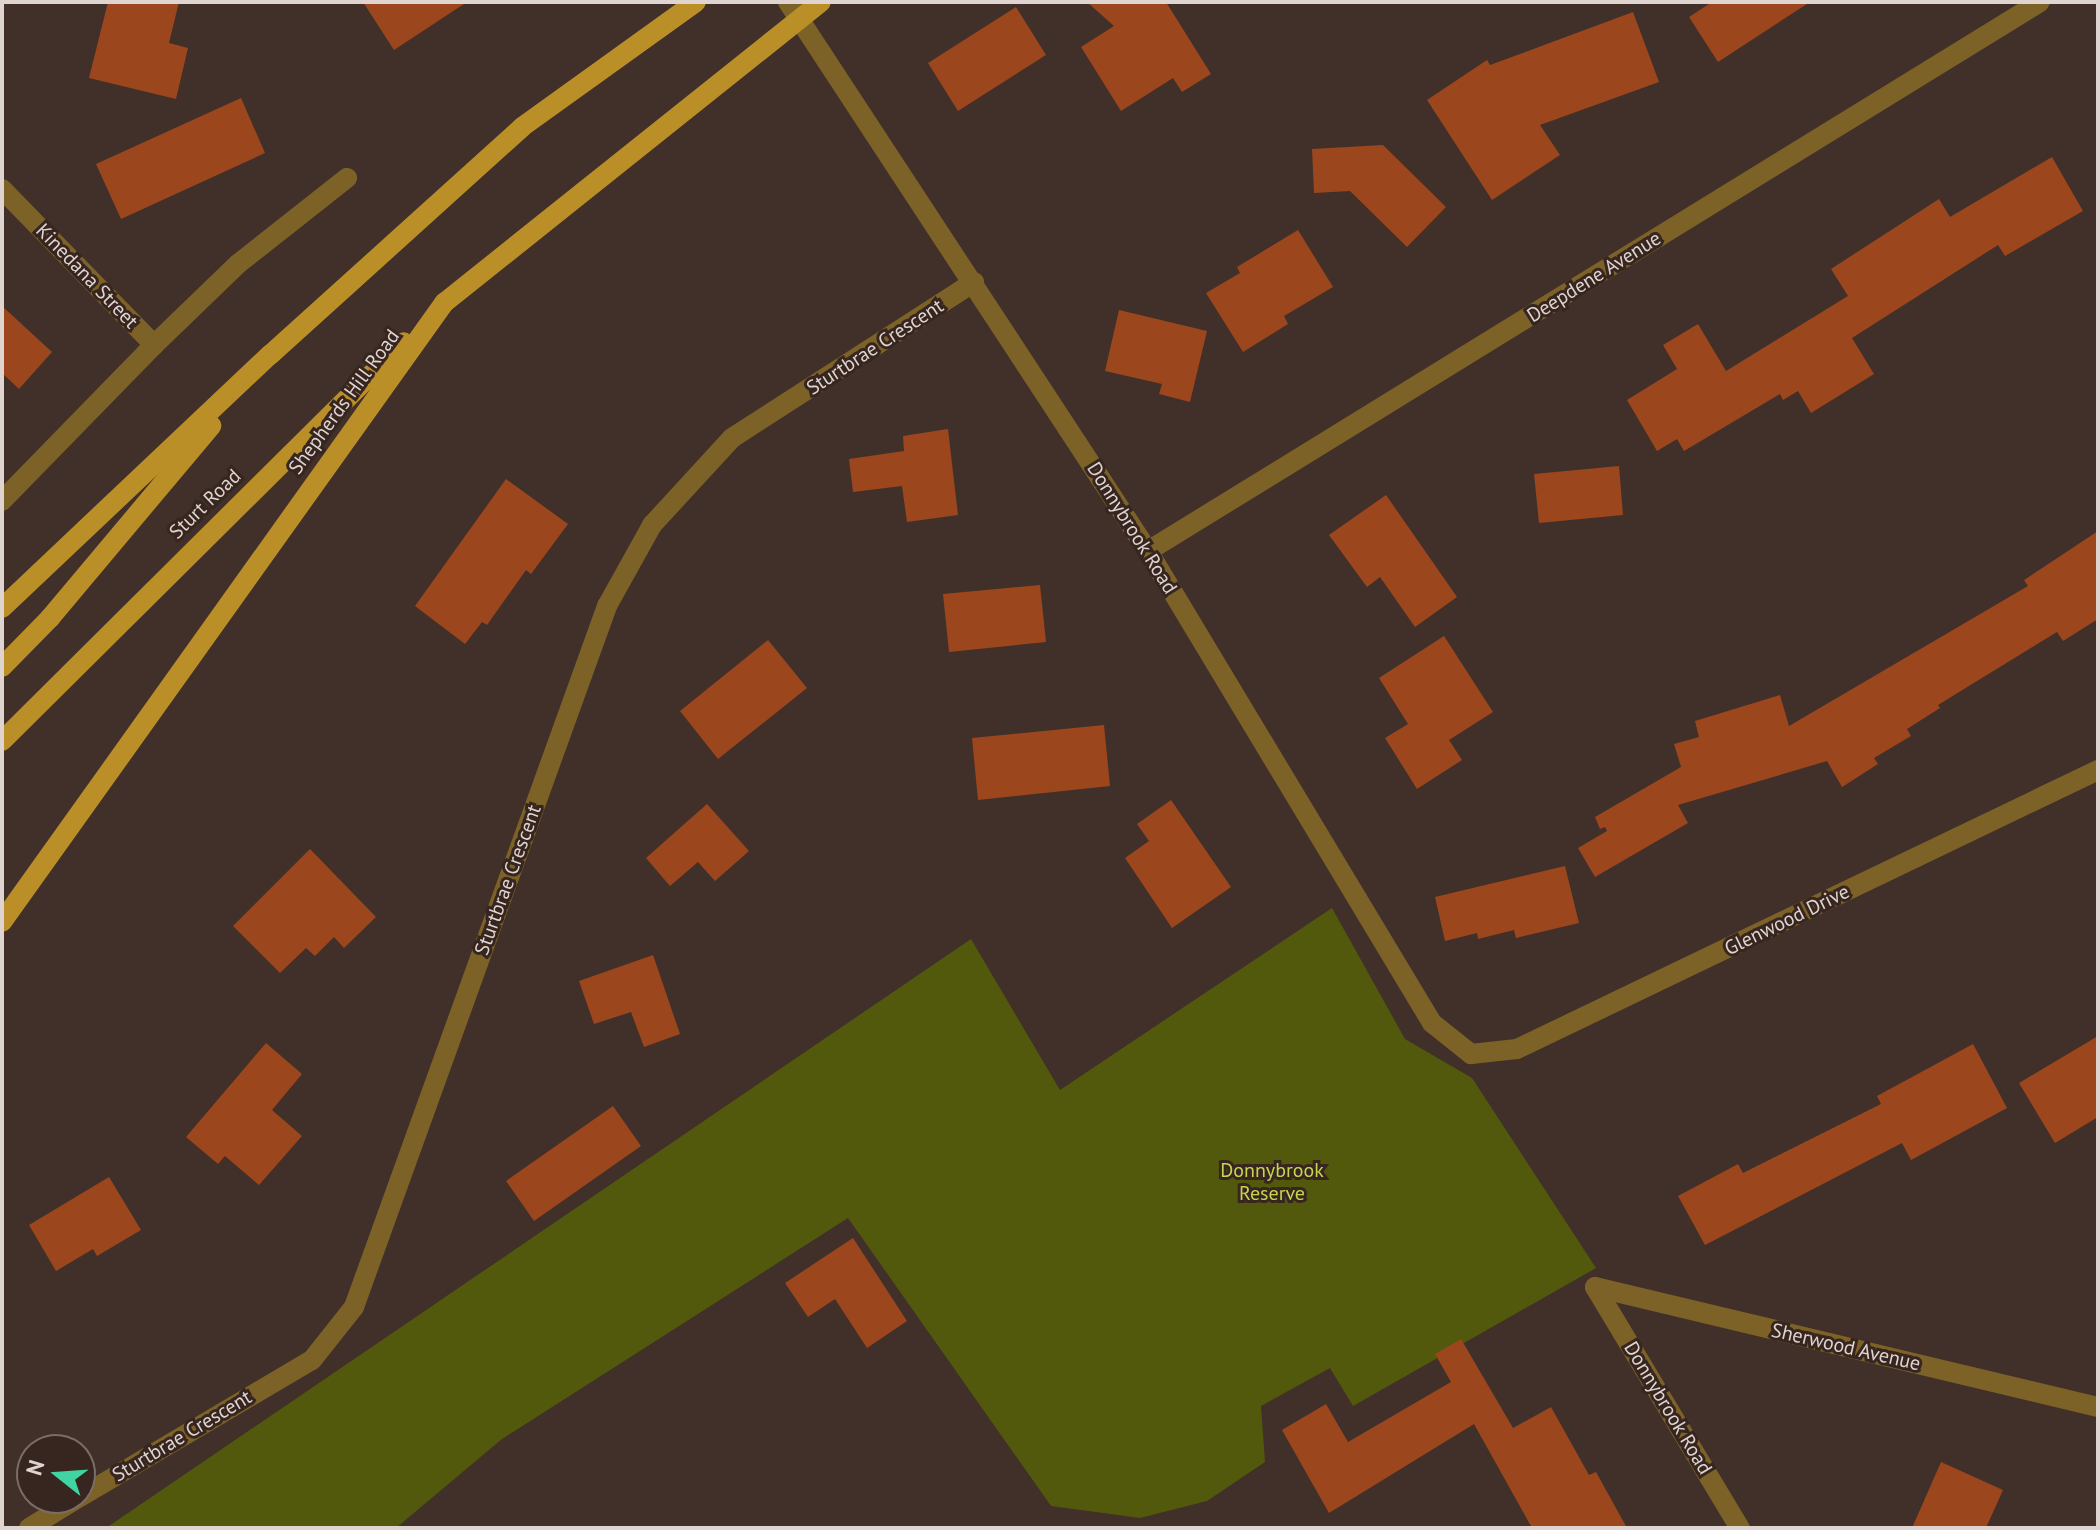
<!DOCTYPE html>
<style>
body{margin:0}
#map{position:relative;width:2100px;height:1530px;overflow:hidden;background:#413029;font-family:"PT Sans",sans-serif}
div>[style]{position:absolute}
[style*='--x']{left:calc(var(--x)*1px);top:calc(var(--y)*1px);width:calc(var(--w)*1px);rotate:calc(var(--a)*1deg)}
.green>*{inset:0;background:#52580c}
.building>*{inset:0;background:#9b461d}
.minor>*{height:20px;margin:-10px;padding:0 10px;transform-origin:10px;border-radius:10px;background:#7d6228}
.major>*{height:20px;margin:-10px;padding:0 10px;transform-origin:10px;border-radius:10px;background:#bb8f27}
span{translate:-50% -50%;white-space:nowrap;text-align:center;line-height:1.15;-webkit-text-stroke:6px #372620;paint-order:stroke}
.street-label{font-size:20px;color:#dfd4d0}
.park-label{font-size:20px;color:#c6d44f}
.frame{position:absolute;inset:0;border:4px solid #dfd4d0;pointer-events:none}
.north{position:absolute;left:16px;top:1434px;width:80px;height:80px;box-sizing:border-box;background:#372620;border:2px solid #7a6c66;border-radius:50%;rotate:287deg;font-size:22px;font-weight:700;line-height:32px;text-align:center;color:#dfd4d0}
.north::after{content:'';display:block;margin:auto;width:28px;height:36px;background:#40d4a2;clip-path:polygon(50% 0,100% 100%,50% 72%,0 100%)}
</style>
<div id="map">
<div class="green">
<div style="clip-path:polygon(1332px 908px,1405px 1039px,1472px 1078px,1596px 1268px,1353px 1406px,1330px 1368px,1261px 1406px,1265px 1462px,1207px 1501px,1140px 1518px,1051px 1506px,848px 1218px,502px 1439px,396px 1528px,106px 1528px,971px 939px,1060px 1090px)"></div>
</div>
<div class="building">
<div style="clip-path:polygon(108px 2px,179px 2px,169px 43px,188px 48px,176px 99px,89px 78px)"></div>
<div style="clip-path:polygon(363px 2px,467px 2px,394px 50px)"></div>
<div style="clip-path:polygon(1087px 2px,1166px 2px,1211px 74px,1182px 92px,1173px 78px,1121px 111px,1081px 47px,1114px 26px)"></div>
<div style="clip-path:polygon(1712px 2px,1810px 2px,1718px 62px,1689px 17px)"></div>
<div style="clip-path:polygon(1016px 7px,1046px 55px,958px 111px,928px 63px)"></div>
<div style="clip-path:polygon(1633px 12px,1659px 82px,1540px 125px,1560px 155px,1492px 200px,1427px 100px,1487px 60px,1490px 65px)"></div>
<div style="clip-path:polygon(241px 98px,265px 153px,121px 219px,96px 164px)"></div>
<div style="clip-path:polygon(1383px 145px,1446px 207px,1407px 247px,1350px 191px,1314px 193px,1312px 149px)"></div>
<div style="clip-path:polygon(2052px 157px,2083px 211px,2005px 256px,1998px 245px,1852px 338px,1874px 374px,1811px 413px,1798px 391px,1783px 400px,1780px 394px,1684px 451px,1677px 439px,1657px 451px,1627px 400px,1677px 369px,1663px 345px,1698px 324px,1726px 371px,1848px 296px,1831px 269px,1939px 199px,1950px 217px)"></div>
<div style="clip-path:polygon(1298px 230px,1333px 287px,1284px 316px,1288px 324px,1243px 352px,1206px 293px,1240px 273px,1237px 267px)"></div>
<div style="clip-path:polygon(2px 306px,52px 352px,19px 389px,2px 373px)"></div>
<div style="clip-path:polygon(1119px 310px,1207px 331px,1190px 402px,1159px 394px,1162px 384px,1105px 371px)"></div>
<div style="clip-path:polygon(948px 429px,958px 515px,907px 522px,902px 486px,853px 492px,849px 459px,904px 451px,903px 436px)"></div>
<div style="clip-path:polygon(1619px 466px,1623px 515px,1539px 523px,1534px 474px)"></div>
<div style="clip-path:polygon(506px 479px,568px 524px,531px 574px,526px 570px,487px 625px,482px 622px,465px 644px,415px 606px)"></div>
<div style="clip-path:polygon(1386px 495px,1457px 597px,1415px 627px,1380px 577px,1367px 587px,1329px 535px)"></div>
<div style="clip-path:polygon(2098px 531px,2098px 619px,2063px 641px,2057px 632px,1938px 705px,1940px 708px,1907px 729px,1911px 736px,1874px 758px,1878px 764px,1842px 787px,1827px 761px,1678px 805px,1688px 823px,1595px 877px,1578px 848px,1607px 831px,1605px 827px,1600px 829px,1595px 817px,1681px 767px,1674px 744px,1699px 737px,1695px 721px,1780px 695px,1789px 726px,2028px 586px,2024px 580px)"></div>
<div style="clip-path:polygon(1040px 585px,1046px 642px,949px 652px,943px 594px)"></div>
<div style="clip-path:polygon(1444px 636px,1493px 712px,1449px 740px,1462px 760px,1417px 789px,1385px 738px,1408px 724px,1379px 678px)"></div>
<div style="clip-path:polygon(768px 640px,807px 688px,718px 759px,680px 711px)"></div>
<div style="clip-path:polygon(1104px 725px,1110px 786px,978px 800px,972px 738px)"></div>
<div style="clip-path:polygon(1171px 800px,1231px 887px,1172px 928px,1125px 858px,1149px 841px,1137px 824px)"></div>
<div style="clip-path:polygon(707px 804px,749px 851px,715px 881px,698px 862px,670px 886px,646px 858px)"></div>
<div style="clip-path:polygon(310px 849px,376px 917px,344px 948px,334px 937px,315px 956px,306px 948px,280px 973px,233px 926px)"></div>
<div style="clip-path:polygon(1565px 866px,1579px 923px,1516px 938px,1514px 930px,1478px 939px,1477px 933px,1445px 941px,1435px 897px)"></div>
<div style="clip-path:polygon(653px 955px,680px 1034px,644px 1047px,631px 1012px,594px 1024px,579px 981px)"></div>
<div style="clip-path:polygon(2098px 1036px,2098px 1117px,2055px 1143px,2019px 1083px)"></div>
<div style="clip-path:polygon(266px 1043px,302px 1074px,272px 1110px,302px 1136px,259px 1185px,225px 1156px,218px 1164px,186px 1137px)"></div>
<div style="clip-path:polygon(1973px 1044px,2007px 1108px,1911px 1160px,1902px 1143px,1705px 1245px,1678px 1196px,1738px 1164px,1743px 1173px,1881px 1104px,1877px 1096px)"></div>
<div style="clip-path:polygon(613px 1106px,641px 1146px,534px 1221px,506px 1181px)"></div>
<div style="clip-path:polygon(109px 1177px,141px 1230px,97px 1256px,93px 1249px,56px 1271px,29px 1225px)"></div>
<div style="clip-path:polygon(853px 1238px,907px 1321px,867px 1348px,835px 1299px,808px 1317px,785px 1283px)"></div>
<div style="clip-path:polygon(1461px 1339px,1513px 1428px,1551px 1407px,1589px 1475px,1596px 1472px,1627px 1528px,1532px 1528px,1474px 1424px,1329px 1513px,1282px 1430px,1326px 1404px,1348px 1442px,1451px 1382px,1435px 1354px)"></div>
<div style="clip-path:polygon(1941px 1462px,2003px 1490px,1986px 1528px,1912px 1528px)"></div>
</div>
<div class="minor">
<div style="--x:788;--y:2;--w:657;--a:56.75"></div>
<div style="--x:1148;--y:551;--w:551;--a:58.96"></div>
<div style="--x:1432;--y:1023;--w:50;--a:38.5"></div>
<div style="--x:1471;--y:1054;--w:46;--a:-6.2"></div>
<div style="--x:1517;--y:1049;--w:645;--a:-25.65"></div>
<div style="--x:2;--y:189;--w:218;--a:45.7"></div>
<div style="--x:154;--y:345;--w:218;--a:134.3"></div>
<div style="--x:154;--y:345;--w:117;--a:-44"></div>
<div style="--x:238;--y:264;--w:139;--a:-38.3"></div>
<div style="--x:1148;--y:551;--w:1047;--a:-31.61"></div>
<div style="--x:1595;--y:1287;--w:517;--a:13.42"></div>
<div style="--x:1595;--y:1287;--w:281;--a:59"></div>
<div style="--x:80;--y:1497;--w:269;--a:-30.6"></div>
<div style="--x:312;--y:1360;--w:68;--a:-51.6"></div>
<div style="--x:354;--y:1307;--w:745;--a:-70.15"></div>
<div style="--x:607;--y:606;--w:93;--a:-60.9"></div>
<div style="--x:652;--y:525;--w:118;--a:-47.4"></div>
<div style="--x:732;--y:438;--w:288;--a:-32.8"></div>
<div style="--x:29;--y:1528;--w:57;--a:-31.5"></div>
</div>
<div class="major">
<div style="--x:2;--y:608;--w:369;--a:-43.4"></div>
<div style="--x:270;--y:355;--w:340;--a:-42.1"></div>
<div style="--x:522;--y:127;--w:214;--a:-35.7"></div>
<div style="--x:2;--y:667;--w:69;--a:-45.6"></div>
<div style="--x:50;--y:618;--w:251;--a:-50"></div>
<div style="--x:2;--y:741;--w:566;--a:-44.79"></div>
<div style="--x:2;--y:922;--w:761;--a:-54.47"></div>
<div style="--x:444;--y:303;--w:482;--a:-38.6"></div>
</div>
<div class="street-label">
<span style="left:87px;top:276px;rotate:46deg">Kinedana Street</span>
<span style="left:1594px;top:277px;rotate:-32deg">Deepdene Avenue</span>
<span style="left:875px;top:347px;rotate:-33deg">Sturtbrae Crescent</span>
<span style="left:344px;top:402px;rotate:-54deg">Shepherds Hill Road</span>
<span style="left:205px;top:504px;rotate:-44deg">Sturt Road</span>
<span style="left:1132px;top:528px;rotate:58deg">Donnybrook Road</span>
<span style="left:508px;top:880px;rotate:-70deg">Sturtbrae Crescent</span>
<span style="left:1787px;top:920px;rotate:-26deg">Glenwood Drive</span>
<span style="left:1846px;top:1347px;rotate:13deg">Sherwood Avenue</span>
<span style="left:1668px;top:1408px;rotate:59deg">Donnybrook Road</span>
<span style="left:182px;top:1436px;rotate:-31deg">Sturtbrae Crescent</span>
</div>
<div class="park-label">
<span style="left:1272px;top:1182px">Donnybrook<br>Reserve</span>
</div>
<div class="frame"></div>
<div class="north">N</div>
</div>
